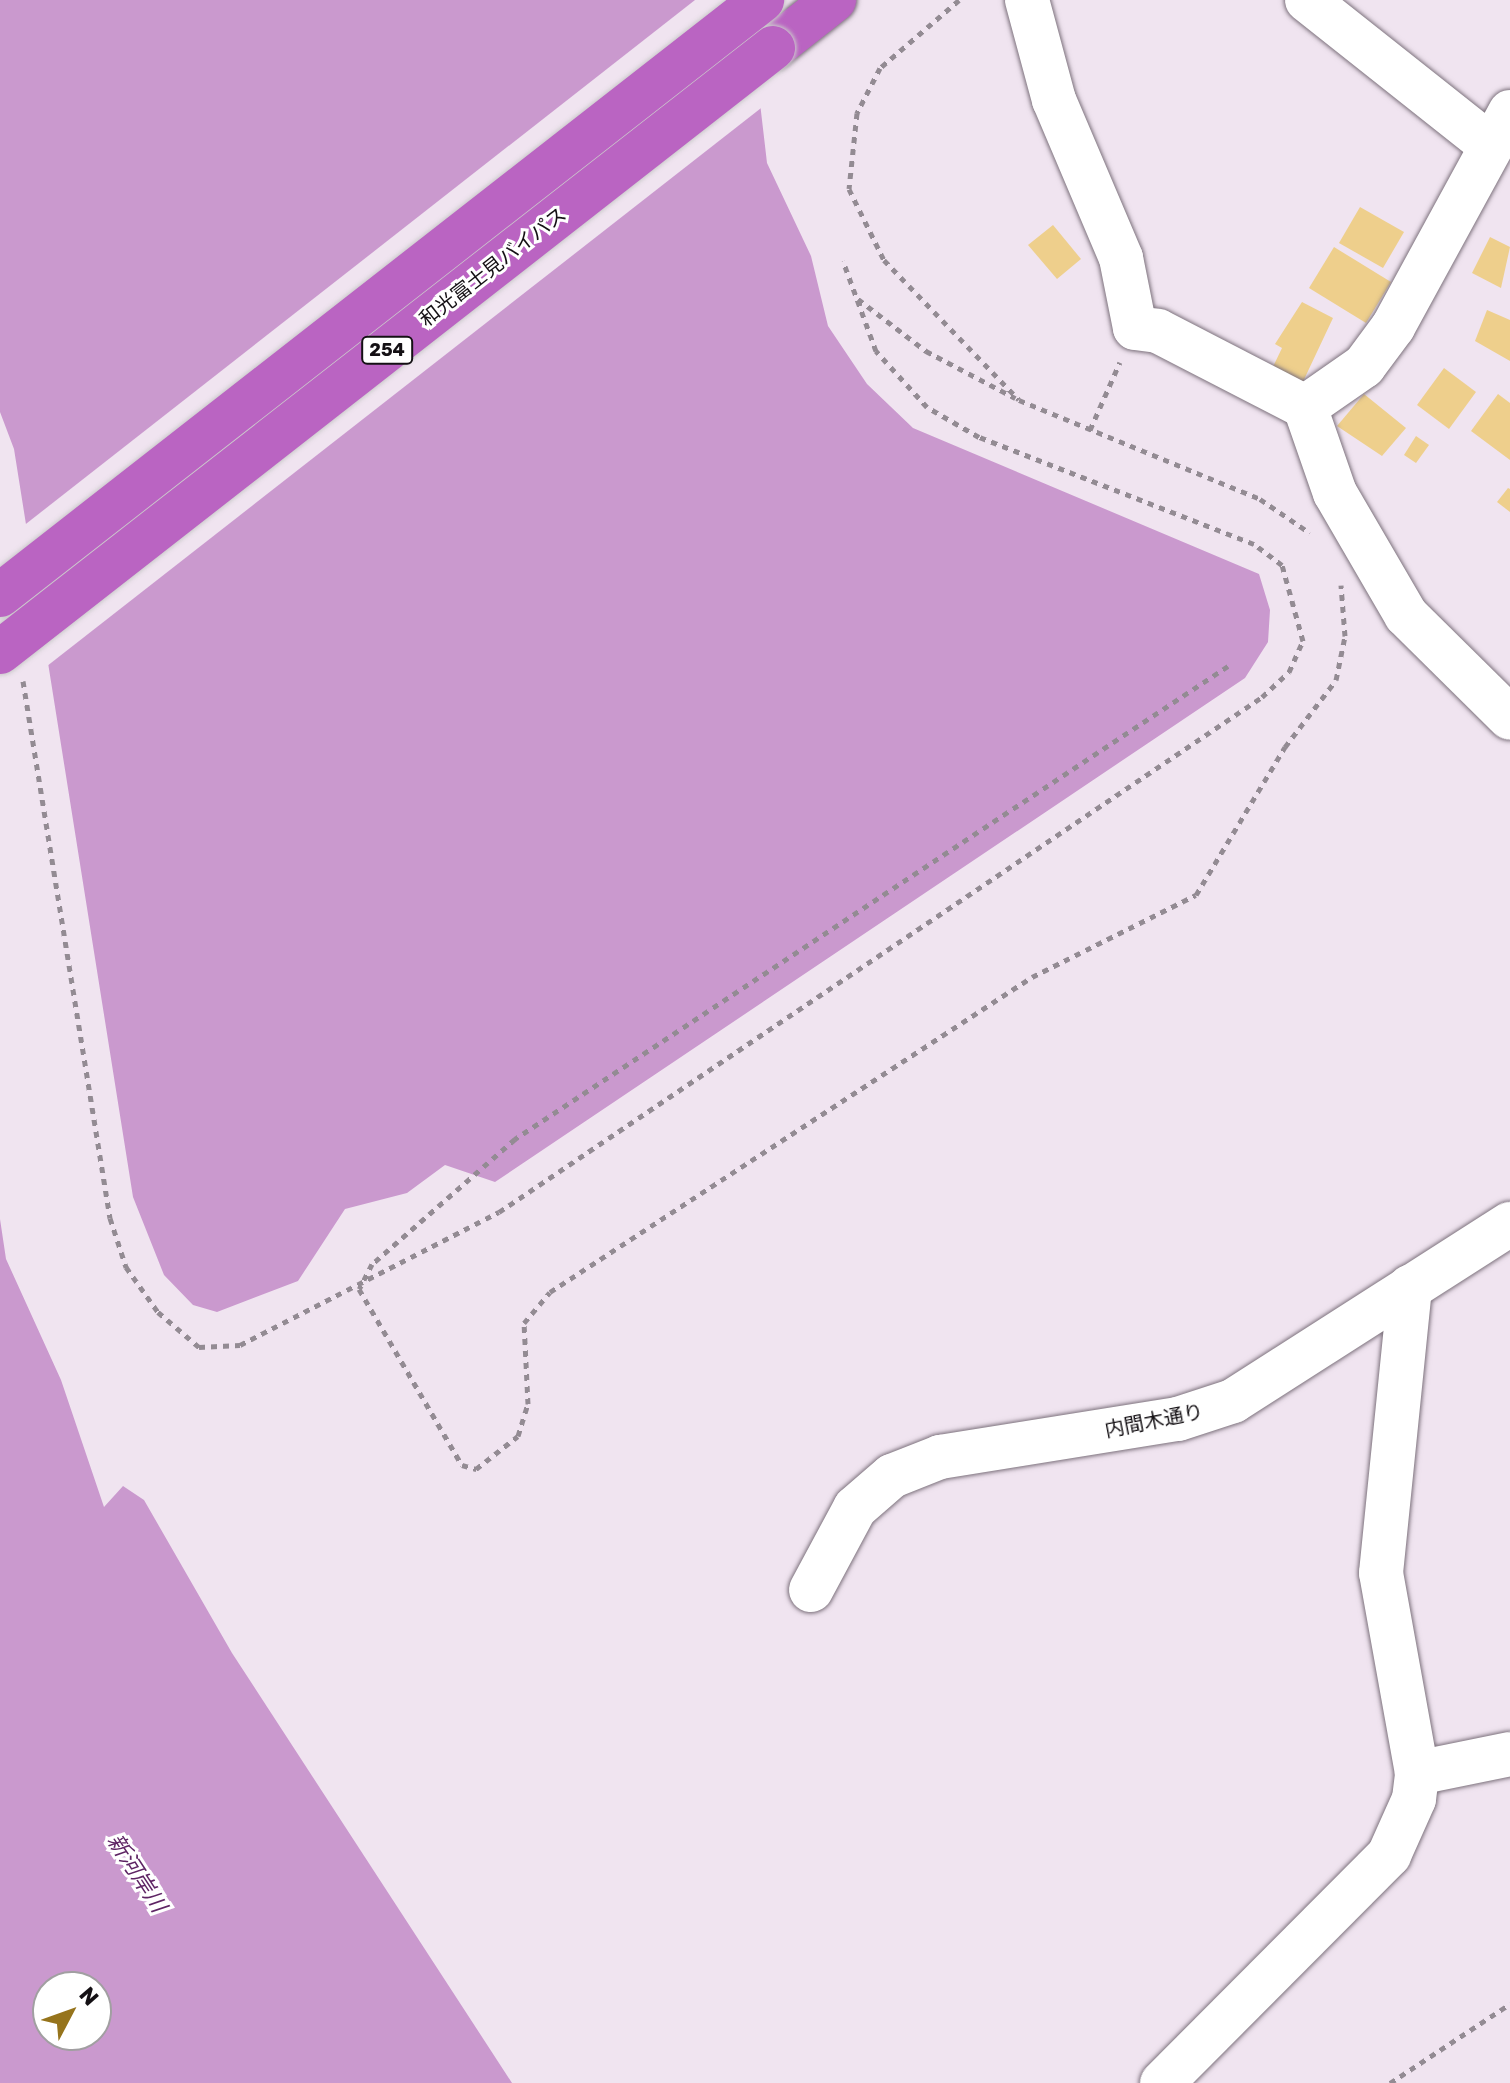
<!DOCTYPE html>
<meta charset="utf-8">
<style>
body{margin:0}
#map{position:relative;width:1510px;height:2083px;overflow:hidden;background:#f0e4f0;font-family:Rubik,"Noto Sans JP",sans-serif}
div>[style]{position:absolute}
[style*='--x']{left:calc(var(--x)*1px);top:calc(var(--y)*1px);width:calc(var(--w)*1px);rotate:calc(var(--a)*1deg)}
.water>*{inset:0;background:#ca99ce}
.pier>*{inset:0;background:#f0e4f0}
.building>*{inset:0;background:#eecf8c}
.path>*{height:5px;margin-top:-2.5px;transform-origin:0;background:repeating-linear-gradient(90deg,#938b93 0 6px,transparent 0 12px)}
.roads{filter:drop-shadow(0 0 2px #7d727d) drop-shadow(0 0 2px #7d727d)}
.minor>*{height:44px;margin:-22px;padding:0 22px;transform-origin:22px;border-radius:22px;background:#fff}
.highway>*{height:44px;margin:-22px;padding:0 22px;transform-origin:22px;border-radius:22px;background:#ba64c2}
.bridges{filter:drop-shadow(0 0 2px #cbcacb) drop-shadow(0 0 2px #cbcacb)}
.highway-bridge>*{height:44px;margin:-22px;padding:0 22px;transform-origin:22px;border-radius:22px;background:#ba64c2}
span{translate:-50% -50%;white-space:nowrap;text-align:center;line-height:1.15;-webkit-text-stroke:6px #fff;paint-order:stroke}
.shield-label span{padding:2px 6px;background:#fff;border:2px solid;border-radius:6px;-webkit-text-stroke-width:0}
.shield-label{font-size:18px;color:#141014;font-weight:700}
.street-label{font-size:20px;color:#141014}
.water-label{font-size:22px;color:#5e2464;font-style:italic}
.north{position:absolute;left:32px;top:1971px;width:80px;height:80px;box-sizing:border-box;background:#fff;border:2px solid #a19fa1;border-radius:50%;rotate:49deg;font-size:22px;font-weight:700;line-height:32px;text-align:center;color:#141014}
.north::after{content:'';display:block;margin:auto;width:28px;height:36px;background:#96741c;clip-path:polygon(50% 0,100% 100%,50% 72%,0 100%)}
</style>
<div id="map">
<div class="water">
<div style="clip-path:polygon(0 0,748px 0,767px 163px,811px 256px,828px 326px,867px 384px,913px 428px,1259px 574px,1270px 610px,1268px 642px,1245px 678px,495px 1182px,445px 1165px,407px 1193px,345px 1209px,298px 1281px,217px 1312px,193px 1305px,164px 1275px,133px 1197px,14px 449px,0 412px)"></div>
<div style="clip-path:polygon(evenodd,0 1219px,6px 1259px,61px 1380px,104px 1507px,123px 1486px,144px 1500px,232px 1653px,512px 2083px,0 2083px,0 1219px,48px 1987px,96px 1987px,96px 2035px,48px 2035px,48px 1987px)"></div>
</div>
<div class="pier">
<div style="clip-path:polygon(695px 0,752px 0,765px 105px,42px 670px,22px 527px)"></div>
</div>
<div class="building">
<div style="clip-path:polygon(1360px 207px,1404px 232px,1383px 268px,1339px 243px)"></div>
<div style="clip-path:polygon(1053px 225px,1081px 259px,1057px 279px,1028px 245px)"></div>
<div style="clip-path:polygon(1490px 237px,1510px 247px,1501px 288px,1472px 273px)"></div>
<div style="clip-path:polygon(1334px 247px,1391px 282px,1366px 323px,1309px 288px)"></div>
<div style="clip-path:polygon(1302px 302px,1333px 318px,1300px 388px,1270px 373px,1282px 348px,1275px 344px)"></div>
<div style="clip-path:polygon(1487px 310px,1510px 320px,1510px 361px,1475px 341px)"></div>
<div style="clip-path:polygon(1444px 368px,1476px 392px,1449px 429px,1417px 405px)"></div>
<div style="clip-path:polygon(1364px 394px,1406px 428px,1382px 456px,1337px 426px)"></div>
<div style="clip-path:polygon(1498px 394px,1510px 403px,1510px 460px,1471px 431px)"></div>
<div style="clip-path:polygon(1416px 436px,1429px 445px,1416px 463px,1404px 455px)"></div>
<div style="clip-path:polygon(1508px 488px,1510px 489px,1510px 512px,1497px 502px)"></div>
</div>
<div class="path">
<div style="--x:959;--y:0;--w:104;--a:139.3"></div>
<div style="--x:880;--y:68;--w:51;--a:117.1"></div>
<div style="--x:857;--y:113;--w:76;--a:96"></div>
<div style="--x:849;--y:189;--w:79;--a:63.8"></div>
<div style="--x:884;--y:260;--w:194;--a:46"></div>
<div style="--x:1019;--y:400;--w:261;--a:22.3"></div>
<div style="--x:1260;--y:499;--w:60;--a:34.2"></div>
<div style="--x:858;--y:299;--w:86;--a:37.4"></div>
<div style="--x:926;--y:351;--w:101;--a:27.8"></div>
<div style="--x:1090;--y:430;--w:74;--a:-66.2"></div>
<div style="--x:1228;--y:666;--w:856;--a:146.44"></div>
<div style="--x:515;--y:1139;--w:190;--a:138.8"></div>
<div style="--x:372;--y:1264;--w:28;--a:117"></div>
<div style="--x:359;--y:1289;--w:204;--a:59.7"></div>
<div style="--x:462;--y:1465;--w:15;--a:16"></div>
<div style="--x:476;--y:1469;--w:53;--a:-38.2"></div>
<div style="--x:518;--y:1436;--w:34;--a:-73"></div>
<div style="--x:528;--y:1404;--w:81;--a:-92.8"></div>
<div style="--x:524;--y:1323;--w:40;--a:-50"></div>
<div style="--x:550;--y:1292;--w:576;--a:-33.17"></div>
<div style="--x:1032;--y:977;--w:183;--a:-26.6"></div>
<div style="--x:1196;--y:895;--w:173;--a:-59"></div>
<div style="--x:1285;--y:747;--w:84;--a:-52.7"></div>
<div style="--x:1336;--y:680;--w:45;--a:-78.4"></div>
<div style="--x:1345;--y:636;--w:51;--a:-94.5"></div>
<div style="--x:23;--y:681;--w:544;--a:80.8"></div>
<div style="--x:110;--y:1218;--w:52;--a:71.9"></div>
<div style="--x:126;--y:1267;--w:55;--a:54.6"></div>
<div style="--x:158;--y:1312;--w:54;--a:40.5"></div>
<div style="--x:199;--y:1347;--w:41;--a:-2.8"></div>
<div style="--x:240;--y:1345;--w:291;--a:-27.2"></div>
<div style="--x:499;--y:1212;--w:921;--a:-34.02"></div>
<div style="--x:1262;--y:697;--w:37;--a:-43"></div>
<div style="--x:1289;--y:672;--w:34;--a:-66"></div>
<div style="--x:1303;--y:641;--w:79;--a:-105.4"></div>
<div style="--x:1282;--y:565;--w:35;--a:-143"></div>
<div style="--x:1254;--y:544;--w:295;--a:-158.7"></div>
<div style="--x:979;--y:437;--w:60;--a:-150"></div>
<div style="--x:927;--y:407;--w:76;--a:-132.3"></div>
<div style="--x:876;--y:351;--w:96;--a:-110.1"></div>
<div style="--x:1390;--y:2083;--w:144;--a:-33.4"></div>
</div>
<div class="roads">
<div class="minor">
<div style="--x:1027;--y:0;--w:104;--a:74.9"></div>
<div style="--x:1054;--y:100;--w:172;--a:67"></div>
<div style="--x:1121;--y:258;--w:71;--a:78.7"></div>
<div style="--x:1135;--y:328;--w:23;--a:7"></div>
<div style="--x:1158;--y:331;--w:165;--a:27.3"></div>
<div style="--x:1305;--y:407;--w:91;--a:70.8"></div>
<div style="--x:1335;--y:493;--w:141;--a:59.8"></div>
<div style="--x:1406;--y:615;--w:146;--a:44.7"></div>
<div style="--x:1307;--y:0;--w:235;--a:38.4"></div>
<div style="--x:1305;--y:407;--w:72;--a:-34.8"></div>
<div style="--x:1364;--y:366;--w:49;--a:-53.4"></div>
<div style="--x:1393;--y:327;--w:245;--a:-61.4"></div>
<div style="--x:811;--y:1590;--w:93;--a:-61.8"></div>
<div style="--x:855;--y:1508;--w:49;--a:-40.9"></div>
<div style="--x:892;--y:1476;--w:52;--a:-21.6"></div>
<div style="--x:940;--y:1457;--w:241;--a:-9.1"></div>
<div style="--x:1178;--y:1419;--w:58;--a:-18.1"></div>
<div style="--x:1233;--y:1401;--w:329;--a:-32.6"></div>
<div style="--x:1417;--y:1773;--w:95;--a:-11.5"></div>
<div style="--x:1162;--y:2083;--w:322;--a:-45.1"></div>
<div style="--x:1389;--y:1855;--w:61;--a:-65.9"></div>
<div style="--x:1414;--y:1799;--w:26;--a:-83"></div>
<div style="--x:1417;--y:1773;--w:203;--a:-100.2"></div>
<div style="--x:1381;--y:1573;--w:288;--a:-84.2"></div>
</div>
<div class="highway">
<div style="--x:773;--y:48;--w:78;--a:-38.2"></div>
</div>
</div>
<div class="bridges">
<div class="highway-bridge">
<div style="--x:0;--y:595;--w:967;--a:-37.98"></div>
<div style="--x:0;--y:652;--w:981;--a:-38"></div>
</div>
</div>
<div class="shield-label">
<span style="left:387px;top:350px">254</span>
</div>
<div class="street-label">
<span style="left:493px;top:267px;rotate:-38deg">和光富士見バイパス</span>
<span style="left:1154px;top:1421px;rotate:-11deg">内間木通り</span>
</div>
<div class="water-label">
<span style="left:137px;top:1873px;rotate:57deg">新河岸川</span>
</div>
<div class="north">N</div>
</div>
